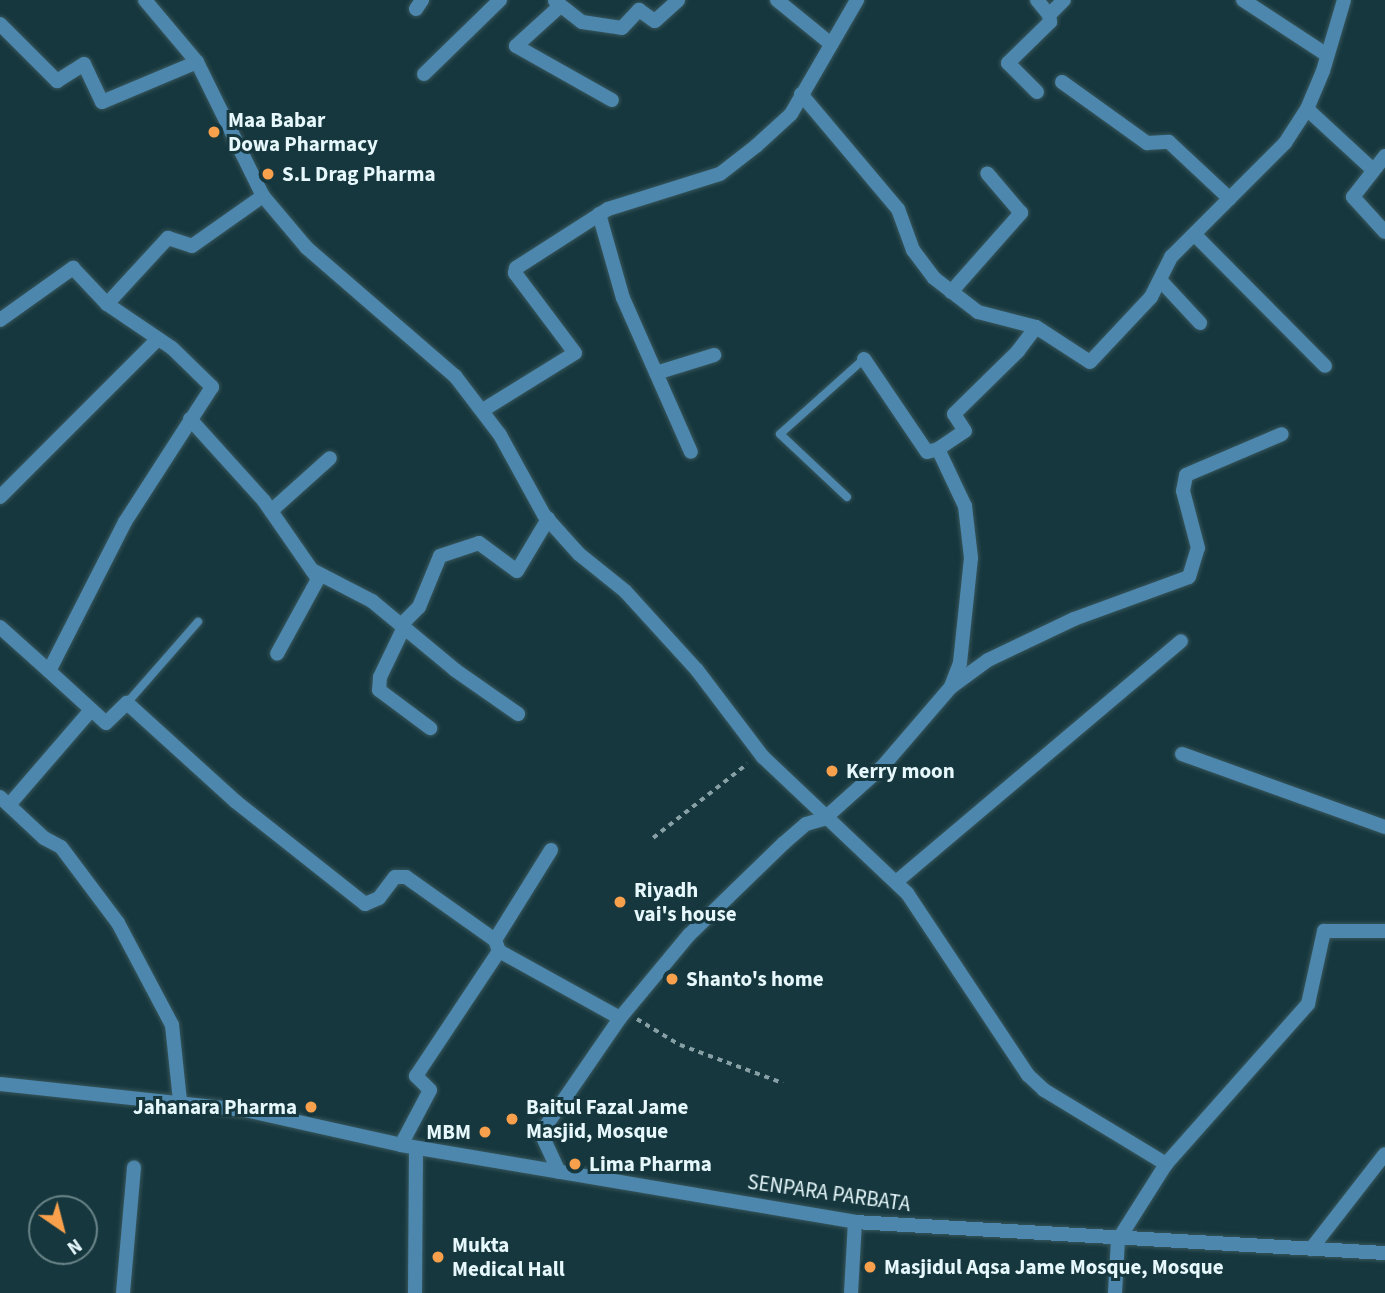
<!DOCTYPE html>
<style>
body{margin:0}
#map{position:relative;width:1385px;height:1293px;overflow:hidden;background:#16373d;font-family:"Source Sans 3",sans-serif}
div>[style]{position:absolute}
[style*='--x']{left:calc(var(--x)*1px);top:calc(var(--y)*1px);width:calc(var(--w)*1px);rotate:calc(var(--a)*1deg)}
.path>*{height:3.5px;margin-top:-1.75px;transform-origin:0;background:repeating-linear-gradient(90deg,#87a0a5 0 5px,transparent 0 10px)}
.roads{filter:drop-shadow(0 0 2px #37565c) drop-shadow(0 0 2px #37565c)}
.service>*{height:8px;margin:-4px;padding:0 4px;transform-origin:4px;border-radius:4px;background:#4d87ad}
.minor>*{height:14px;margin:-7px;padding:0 7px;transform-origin:7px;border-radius:7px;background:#4d87ad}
.dots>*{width:19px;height:19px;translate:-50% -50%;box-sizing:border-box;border:4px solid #16373d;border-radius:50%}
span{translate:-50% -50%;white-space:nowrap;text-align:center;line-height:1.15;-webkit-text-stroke:6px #16373d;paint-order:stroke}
.poi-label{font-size:21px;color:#e6f8fc;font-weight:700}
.left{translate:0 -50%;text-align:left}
.right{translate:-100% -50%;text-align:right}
.street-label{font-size:21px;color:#e6f8fc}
.north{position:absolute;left:28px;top:1195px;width:70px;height:70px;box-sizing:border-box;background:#16373d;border:2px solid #698489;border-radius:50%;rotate:145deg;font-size:19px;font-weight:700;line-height:28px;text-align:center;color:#e6f8fc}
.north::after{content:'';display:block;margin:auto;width:24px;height:32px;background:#f8a04b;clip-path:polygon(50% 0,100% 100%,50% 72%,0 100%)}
</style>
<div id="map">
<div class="path">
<div style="--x:653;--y:838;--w:120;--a:-38.2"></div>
<div style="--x:637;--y:1019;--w:50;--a:31.2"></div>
<div style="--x:680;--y:1045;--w:110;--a:20.3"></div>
</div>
<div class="roads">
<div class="service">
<div style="--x:847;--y:497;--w:92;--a:-136.8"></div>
<div style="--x:780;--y:434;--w:113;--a:-41.8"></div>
<div style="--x:127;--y:703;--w:108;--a:-48.8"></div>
</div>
<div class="minor">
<div style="--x:145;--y:0;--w:81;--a:50"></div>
<div style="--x:197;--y:62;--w:149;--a:63.8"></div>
<div style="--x:263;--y:196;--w:68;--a:49.8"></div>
<div style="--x:307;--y:248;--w:196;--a:40.9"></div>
<div style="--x:455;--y:376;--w:74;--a:52.7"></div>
<div style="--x:500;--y:435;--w:91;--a:61.2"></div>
<div style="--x:544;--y:515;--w:52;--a:48.1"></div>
<div style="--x:579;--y:554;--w:59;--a:38.8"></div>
<div style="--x:625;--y:591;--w:107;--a:47.7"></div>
<div style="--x:697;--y:670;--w:109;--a:52.8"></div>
<div style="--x:763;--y:757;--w:198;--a:43.4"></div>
<div style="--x:907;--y:893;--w:219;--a:56.4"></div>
<div style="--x:1028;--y:1075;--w:22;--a:43"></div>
<div style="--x:1044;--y:1090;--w:143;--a:31.2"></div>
<div style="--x:777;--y:0;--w:70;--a:39.2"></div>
<div style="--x:1037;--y:0;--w:19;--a:51"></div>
<div style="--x:1243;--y:0;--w:100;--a:33.2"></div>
<div style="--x:555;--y:1;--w:34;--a:38"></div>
<div style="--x:582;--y:22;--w:40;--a:8.5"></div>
<div style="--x:622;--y:28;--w:25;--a:-47"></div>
<div style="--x:639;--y:10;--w:19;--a:35"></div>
<div style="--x:655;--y:21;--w:31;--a:-42"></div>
<div style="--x:559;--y:7;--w:58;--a:137.8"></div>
<div style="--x:516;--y:46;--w:110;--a:29.4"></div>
<div style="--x:416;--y:9;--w:11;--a:-56"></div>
<div style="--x:0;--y:24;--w:81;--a:45"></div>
<div style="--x:57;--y:81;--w:32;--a:-32"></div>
<div style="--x:84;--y:64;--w:42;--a:64.7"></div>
<div style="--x:102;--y:102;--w:103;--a:-22.8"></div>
<div style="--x:424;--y:74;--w:106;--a:-44.2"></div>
<div style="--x:1062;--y:82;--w:105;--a:35.7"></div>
<div style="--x:1147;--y:143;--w:22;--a:-3"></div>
<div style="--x:1169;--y:142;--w:83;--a:43.1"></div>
<div style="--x:1037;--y:92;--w:41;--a:-135"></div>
<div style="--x:1008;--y:63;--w:59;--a:-44.3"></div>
<div style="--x:1050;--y:22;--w:7;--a:-98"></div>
<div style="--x:1049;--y:15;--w:21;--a:-45"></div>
<div style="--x:801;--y:94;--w:150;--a:49.9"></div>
<div style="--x:898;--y:209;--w:44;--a:69.9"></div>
<div style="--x:913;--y:250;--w:35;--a:53"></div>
<div style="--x:934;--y:278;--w:56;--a:37.7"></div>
<div style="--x:978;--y:312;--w:60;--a:14.5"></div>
<div style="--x:1036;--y:327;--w:64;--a:32.9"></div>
<div style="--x:1090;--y:362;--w:89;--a:-46.8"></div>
<div style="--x:1151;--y:297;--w:45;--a:-63.4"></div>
<div style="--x:1171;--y:257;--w:161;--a:-45"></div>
<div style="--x:1285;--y:143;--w:40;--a:-57.1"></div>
<div style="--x:1307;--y:109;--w:41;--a:-67.2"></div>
<div style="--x:1323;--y:71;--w:74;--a:-73.5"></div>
<div style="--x:1307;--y:109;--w:88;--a:42.7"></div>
<div style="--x:1385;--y:156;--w:52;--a:128"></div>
<div style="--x:1353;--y:197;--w:47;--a:47.6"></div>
<div style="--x:599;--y:214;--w:87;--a:74.1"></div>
<div style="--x:623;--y:298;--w:168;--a:66.2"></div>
<div style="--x:1196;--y:236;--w:183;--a:45.2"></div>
<div style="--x:1162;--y:282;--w:56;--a:47.2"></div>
<div style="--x:951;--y:292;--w:106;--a:-48.5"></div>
<div style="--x:1021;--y:213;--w:52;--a:-130.4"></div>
<div style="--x:107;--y:304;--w:90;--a:-47.3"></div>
<div style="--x:168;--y:238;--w:25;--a:18"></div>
<div style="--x:192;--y:246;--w:87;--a:-35.2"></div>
<div style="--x:0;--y:320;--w:90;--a:-35.5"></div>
<div style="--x:73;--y:268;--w:50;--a:46.6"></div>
<div style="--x:107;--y:304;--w:78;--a:34.1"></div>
<div style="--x:172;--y:348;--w:56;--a:44.3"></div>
<div style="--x:212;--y:387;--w:161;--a:122.8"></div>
<div style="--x:125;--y:522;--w:167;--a:117"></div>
<div style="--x:49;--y:671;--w:66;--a:-138.1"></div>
<div style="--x:864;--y:359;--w:112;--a:55.9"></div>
<div style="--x:927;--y:452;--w:11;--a:-15"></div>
<div style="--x:938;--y:449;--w:63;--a:64.7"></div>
<div style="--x:965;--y:506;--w:52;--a:83.4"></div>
<div style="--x:971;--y:558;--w:106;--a:96"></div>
<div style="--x:960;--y:663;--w:26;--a:111"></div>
<div style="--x:656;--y:373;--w:61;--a:-17.2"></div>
<div style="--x:483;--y:410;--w:108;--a:-31.8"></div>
<div style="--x:575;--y:353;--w:100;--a:-126.9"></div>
<div style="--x:515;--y:273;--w:5;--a:-79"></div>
<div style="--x:516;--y:268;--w:109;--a:-32.7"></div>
<div style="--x:608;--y:209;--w:117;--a:-17.4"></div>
<div style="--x:720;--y:174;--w:46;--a:-37.9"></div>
<div style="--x:756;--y:146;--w:47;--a:-42.4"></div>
<div style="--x:791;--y:114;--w:132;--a:-59.9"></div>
<div style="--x:190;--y:419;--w:110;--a:47.9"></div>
<div style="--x:264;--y:501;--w:95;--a:55.3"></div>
<div style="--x:318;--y:579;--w:85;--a:118.7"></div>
<div style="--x:938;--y:449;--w:32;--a:-34"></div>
<div style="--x:965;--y:431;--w:20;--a:-123"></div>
<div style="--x:954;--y:414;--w:90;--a:-44.5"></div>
<div style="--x:1018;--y:351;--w:30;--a:-53"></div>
<div style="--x:0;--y:497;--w:223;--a:-45"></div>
<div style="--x:271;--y:511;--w:79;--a:-41.9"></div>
<div style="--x:312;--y:570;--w:68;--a:27.3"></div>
<div style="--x:372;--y:601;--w:108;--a:39.7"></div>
<div style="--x:455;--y:670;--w:77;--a:34.9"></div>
<div style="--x:401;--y:625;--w:25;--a:-45"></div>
<div style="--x:419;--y:607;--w:55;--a:-67.6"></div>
<div style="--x:440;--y:556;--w:41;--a:-18.4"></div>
<div style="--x:479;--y:543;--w:47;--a:36.4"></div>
<div style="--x:517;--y:571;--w:61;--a:-59.2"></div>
<div style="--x:404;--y:627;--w:55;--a:115.6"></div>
<div style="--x:380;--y:677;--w:13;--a:94"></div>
<div style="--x:379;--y:690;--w:64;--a:36.7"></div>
<div style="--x:49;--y:671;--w:77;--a:42.4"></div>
<div style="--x:106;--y:723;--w:29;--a:-44"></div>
<div style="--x:127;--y:703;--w:146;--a:42.2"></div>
<div style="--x:235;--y:801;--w:166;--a:38.4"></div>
<div style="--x:365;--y:904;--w:15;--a:-23"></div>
<div style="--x:379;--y:898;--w:26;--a:-53"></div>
<div style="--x:395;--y:877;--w:11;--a:0"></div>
<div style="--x:406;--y:877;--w:109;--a:35.3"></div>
<div style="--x:495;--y:940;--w:12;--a:70"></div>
<div style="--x:499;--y:951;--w:138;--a:29"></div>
<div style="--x:1182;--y:754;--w:216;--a:19.8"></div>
<div style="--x:0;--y:797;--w:60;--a:43"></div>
<div style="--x:44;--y:838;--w:19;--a:28"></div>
<div style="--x:61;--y:847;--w:95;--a:53.1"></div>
<div style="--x:118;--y:923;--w:115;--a:62.1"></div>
<div style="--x:172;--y:1025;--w:76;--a:84"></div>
<div style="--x:9;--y:805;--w:125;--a:-49.2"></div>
<div style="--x:896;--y:882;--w:373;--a:-40.2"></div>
<div style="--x:495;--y:940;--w:106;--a:-58.1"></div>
<div style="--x:0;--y:1084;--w:246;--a:6.1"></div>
<div style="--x:245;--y:1110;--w:160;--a:12.6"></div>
<div style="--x:401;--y:1145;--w:460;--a:9.6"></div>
<div style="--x:855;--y:1222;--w:531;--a:3.35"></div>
<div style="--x:401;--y:1145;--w:62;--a:-62.2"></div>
<div style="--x:430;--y:1090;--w:20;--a:-135"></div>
<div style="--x:416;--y:1076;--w:150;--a:-56.4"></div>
<div style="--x:559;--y:1172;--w:43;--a:-114.8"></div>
<div style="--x:541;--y:1133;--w:140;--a:-55.5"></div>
<div style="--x:620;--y:1018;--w:108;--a:-50.3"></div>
<div style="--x:689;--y:935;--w:132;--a:-44.1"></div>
<div style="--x:784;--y:843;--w:29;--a:-41"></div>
<div style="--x:806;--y:824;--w:19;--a:-16"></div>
<div style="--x:824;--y:819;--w:79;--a:-41.9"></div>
<div style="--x:883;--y:766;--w:104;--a:-49.3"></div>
<div style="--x:951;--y:687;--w:46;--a:-36.1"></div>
<div style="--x:988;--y:660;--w:95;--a:-25.5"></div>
<div style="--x:1074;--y:619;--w:122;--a:-20.1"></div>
<div style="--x:1189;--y:577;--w:30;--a:-73"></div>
<div style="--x:1198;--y:548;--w:59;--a:-104.7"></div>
<div style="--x:1183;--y:491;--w:16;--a:-79"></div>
<div style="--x:1186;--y:475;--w:104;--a:-23.1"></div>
<div style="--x:1311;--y:1249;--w:120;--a:-52.1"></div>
<div style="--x:123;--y:1293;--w:126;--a:-85"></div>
<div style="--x:415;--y:1293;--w:145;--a:-89.6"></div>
<div style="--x:851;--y:1293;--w:71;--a:-86.8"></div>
<div style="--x:1115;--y:1293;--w:53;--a:-86.8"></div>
<div style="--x:1118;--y:1240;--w:90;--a:-57.7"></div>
<div style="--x:1166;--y:1164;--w:214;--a:-48.4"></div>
<div style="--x:1308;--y:1004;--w:75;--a:-77.6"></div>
<div style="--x:1324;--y:931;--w:61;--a:0"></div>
</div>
</div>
<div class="dots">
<div style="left:214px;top:132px;background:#f8a04b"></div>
<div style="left:268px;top:174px;background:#f8a04b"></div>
<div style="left:832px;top:771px;background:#f8a04b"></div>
<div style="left:620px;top:902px;background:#f8a04b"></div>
<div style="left:672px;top:979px;background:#f8a04b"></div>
<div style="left:311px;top:1107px;background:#f8a04b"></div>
<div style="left:512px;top:1119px;background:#f8a04b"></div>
<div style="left:485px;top:1132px;background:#f8a04b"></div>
<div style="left:575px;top:1164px;background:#f8a04b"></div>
<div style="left:438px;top:1257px;background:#f8a04b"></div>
<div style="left:870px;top:1267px;background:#f8a04b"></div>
</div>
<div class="poi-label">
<span class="left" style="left:228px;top:132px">Maa Babar<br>Dowa Pharmacy</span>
<span class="left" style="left:282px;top:174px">S.L Drag Pharma</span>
<span class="left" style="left:846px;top:771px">Kerry moon</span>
<span class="left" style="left:634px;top:902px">Riyadh<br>vai's house</span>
<span class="left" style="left:686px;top:979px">Shanto's home</span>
<span class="right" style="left:297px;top:1107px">Jahanara Pharma</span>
<span class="left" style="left:526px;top:1119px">Baitul Fazal Jame<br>Masjid, Mosque</span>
<span class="right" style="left:471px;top:1132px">MBM</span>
<span class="left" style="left:589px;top:1164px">Lima Pharma</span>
<span class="left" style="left:452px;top:1257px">Mukta<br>Medical Hall</span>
<span class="left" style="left:884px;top:1267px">Masjidul Aqsa Jame Mosque, Mosque</span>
</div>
<div class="street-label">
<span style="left:829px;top:1193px;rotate:8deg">SENPARA PARBATA</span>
</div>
<div class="north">N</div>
</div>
